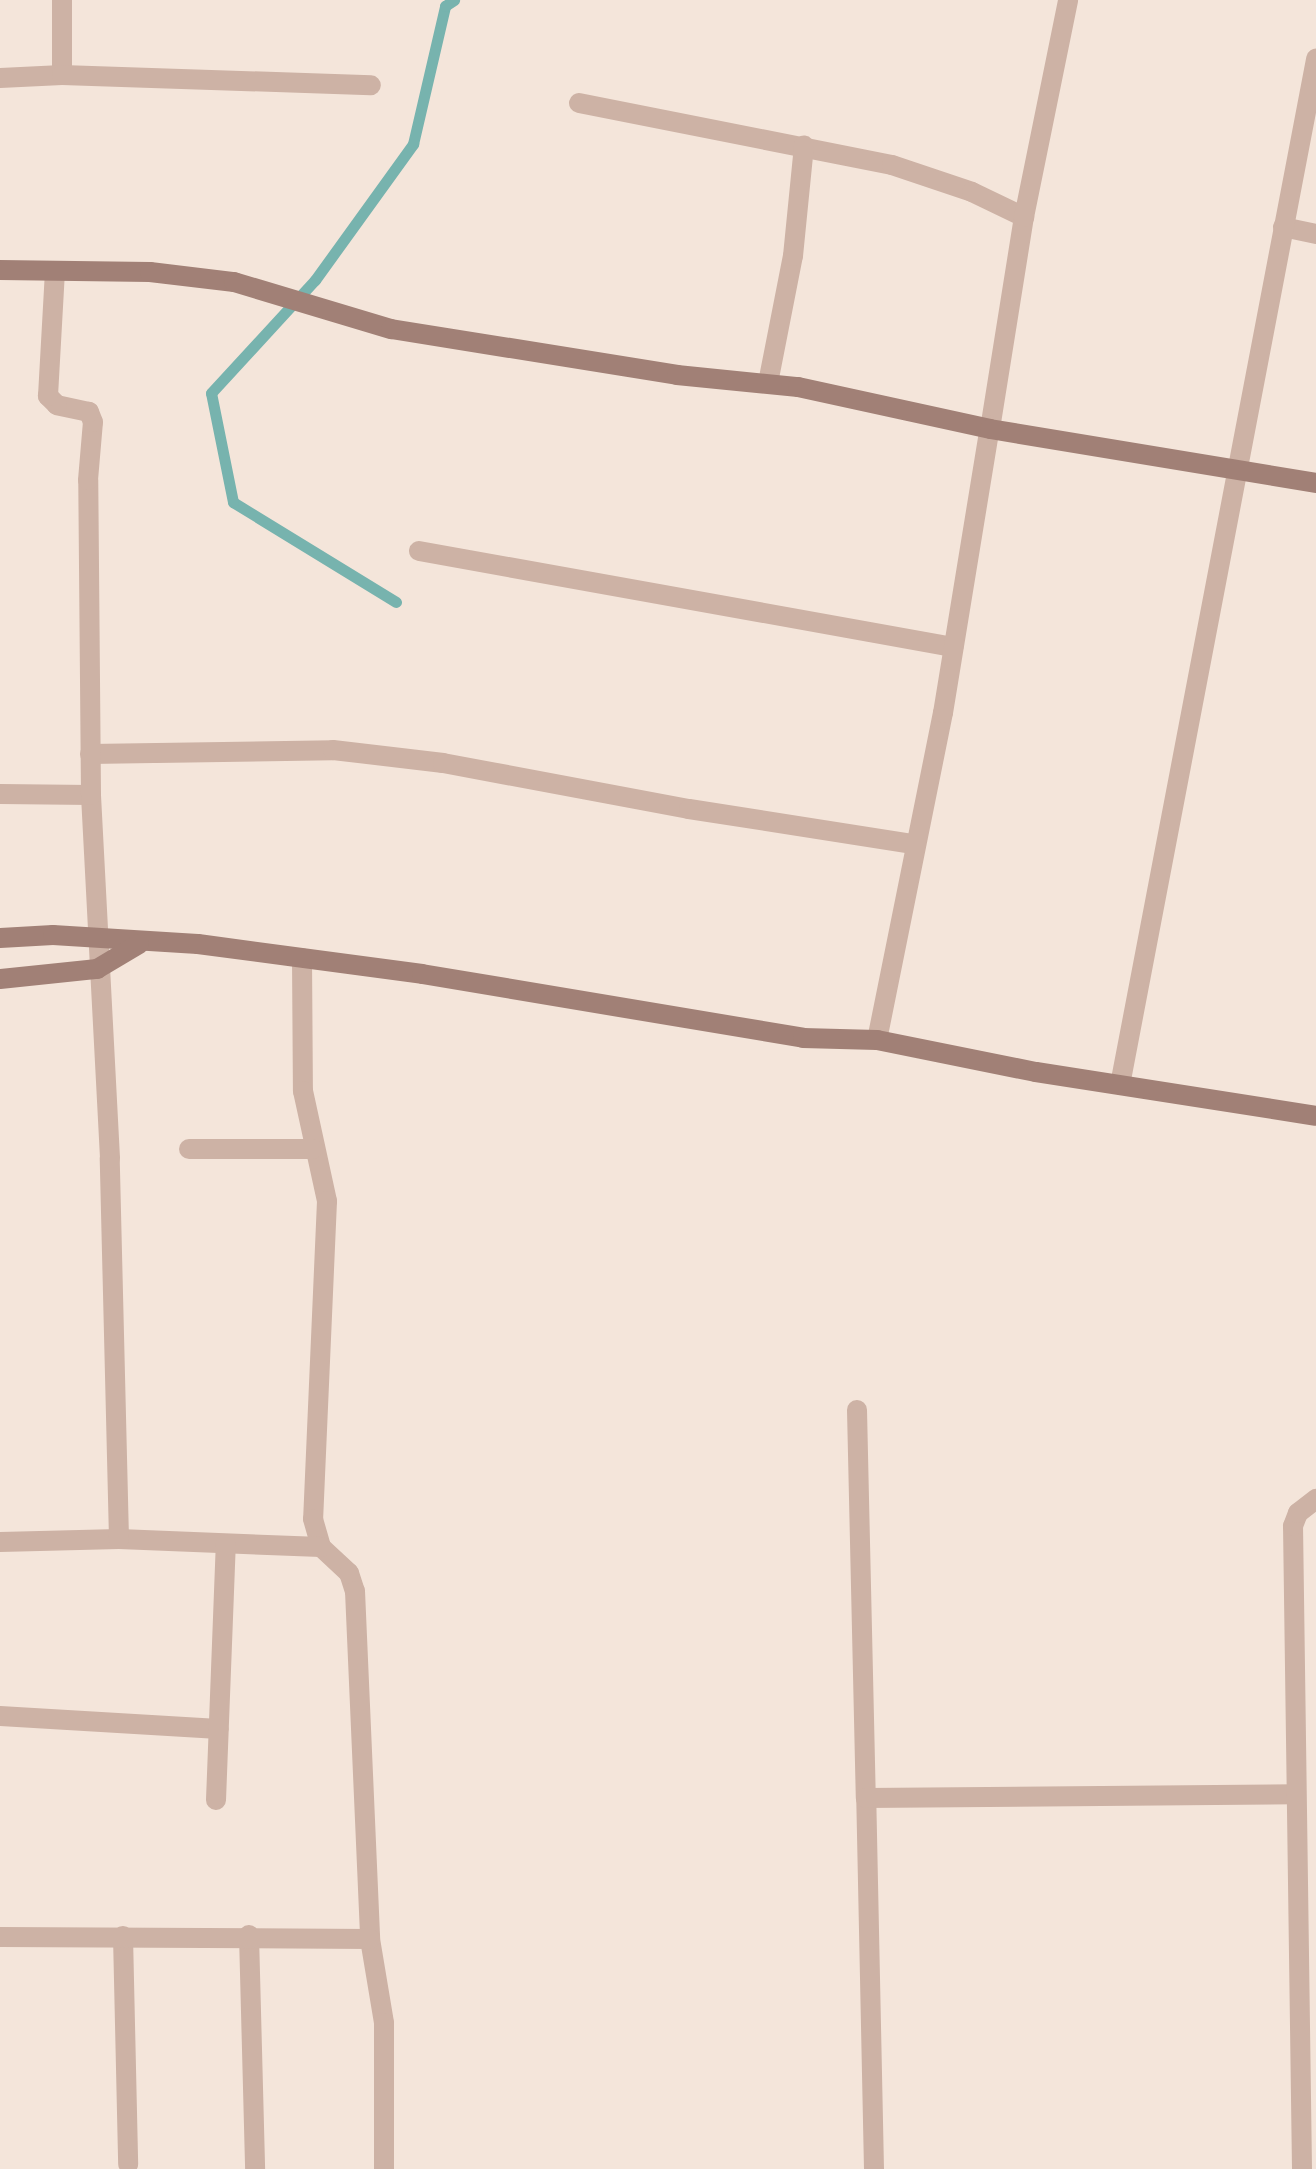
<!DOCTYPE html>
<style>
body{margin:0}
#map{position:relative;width:1316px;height:2169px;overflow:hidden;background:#f4e5da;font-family:"Roboto Condensed",sans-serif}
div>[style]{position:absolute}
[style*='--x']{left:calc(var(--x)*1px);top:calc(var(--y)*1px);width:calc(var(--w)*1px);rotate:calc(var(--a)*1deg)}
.stream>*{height:11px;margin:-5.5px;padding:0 5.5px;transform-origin:5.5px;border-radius:5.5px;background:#77b3ae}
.street>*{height:20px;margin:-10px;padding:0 10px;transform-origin:10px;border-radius:10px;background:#cdb2a5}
.secondary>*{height:20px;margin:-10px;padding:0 10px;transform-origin:10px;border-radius:10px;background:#a18076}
span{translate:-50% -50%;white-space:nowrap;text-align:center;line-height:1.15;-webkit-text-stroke:6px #fbefe7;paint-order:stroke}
</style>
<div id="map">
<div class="stream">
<div style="--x:396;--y:602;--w:191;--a:-148.5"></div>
<div style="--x:233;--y:502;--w:111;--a:-101.4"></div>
<div style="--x:211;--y:393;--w:154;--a:-47.4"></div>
<div style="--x:315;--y:280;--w:168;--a:-54.2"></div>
<div style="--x:413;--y:144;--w:142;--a:-76.9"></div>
<div style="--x:445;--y:6;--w:11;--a:-34"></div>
</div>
<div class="street">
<div style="--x:62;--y:75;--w:75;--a:-90"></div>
<div style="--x:0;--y:78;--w:62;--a:-2.8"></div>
<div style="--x:62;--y:75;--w:309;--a:1.9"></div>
<div style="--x:579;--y:103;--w:319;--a:11.2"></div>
<div style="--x:892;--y:165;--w:84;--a:18.6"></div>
<div style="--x:972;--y:192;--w:58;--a:25.7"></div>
<div style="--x:1283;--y:227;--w:34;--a:12"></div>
<div style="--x:768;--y:383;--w:129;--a:-78.9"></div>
<div style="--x:793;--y:256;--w:111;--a:-84.3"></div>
<div style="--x:990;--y:429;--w:215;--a:-80.9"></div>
<div style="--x:1024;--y:217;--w:221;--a:-78.5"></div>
<div style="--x:419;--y:551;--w:543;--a:10.19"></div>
<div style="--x:90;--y:754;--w:243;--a:-0.9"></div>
<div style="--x:333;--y:750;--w:111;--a:6.7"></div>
<div style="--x:443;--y:763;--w:250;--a:10.6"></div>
<div style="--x:689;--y:809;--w:227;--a:8.9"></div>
<div style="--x:0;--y:794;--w:91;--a:0.6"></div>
<div style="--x:302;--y:958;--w:133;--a:89.6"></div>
<div style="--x:303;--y:1091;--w:113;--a:77.7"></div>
<div style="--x:327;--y:1201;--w:318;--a:92.5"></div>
<div style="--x:313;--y:1519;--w:29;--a:74"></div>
<div style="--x:321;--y:1547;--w:38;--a:43"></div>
<div style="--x:349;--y:1573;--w:19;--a:72"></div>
<div style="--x:355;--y:1591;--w:348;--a:87.5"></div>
<div style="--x:370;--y:1939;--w:85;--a:80.5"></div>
<div style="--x:384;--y:2023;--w:146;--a:90"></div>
<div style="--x:877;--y:1040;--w:334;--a:-78.6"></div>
<div style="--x:943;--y:713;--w:291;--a:-80.7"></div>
<div style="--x:1120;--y:1085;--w:1045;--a:-79.18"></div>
<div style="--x:189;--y:1149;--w:124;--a:0"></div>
<div style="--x:857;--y:1410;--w:388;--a:88.7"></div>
<div style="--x:119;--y:1539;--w:202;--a:2.3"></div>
<div style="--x:0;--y:1542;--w:119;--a:-1.4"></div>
<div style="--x:119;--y:1539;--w:381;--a:-91.4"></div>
<div style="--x:110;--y:1158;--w:363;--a:-93"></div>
<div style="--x:91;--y:795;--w:315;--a:-90.5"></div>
<div style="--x:88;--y:480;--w:58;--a:-85.1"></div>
<div style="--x:93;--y:422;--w:11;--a:-112"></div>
<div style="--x:89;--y:412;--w:33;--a:-168"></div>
<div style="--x:57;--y:405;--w:13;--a:-135"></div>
<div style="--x:48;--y:396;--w:125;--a:-86.8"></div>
<div style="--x:0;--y:1716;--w:219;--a:3.4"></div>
<div style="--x:216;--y:1800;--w:256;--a:-87.8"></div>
<div style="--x:249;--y:1935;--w:234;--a:88.5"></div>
<div style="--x:123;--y:1936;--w:228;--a:88.7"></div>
<div style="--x:0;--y:1937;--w:370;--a:0.3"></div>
<div style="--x:874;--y:2169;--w:371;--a:-91.2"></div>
<div style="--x:866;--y:1798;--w:429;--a:-0.5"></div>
<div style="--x:1302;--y:2169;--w:643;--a:-90.8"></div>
<div style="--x:1293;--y:1526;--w:14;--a:-69"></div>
<div style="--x:1298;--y:1513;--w:23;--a:-38"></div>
</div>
<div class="secondary">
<div style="--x:0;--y:270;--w:150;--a:0.8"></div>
<div style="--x:150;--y:272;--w:85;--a:6.8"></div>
<div style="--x:234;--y:282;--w:164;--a:16.7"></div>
<div style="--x:391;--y:329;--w:290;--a:9.1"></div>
<div style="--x:677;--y:375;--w:122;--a:5.7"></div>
<div style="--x:798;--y:387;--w:197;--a:12.3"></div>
<div style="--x:990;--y:429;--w:330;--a:9.4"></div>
<div style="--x:0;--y:938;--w:53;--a:-3.2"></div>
<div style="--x:53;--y:935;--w:145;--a:3.6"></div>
<div style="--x:198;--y:944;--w:226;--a:7.6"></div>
<div style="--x:422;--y:974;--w:386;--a:9.5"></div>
<div style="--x:803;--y:1038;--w:74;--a:1.5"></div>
<div style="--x:877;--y:1040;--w:162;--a:11.4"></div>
<div style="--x:1036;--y:1072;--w:283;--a:8.9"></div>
<div style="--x:0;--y:979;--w:98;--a:-5.9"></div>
<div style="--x:97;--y:969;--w:49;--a:-30.8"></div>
</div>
</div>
